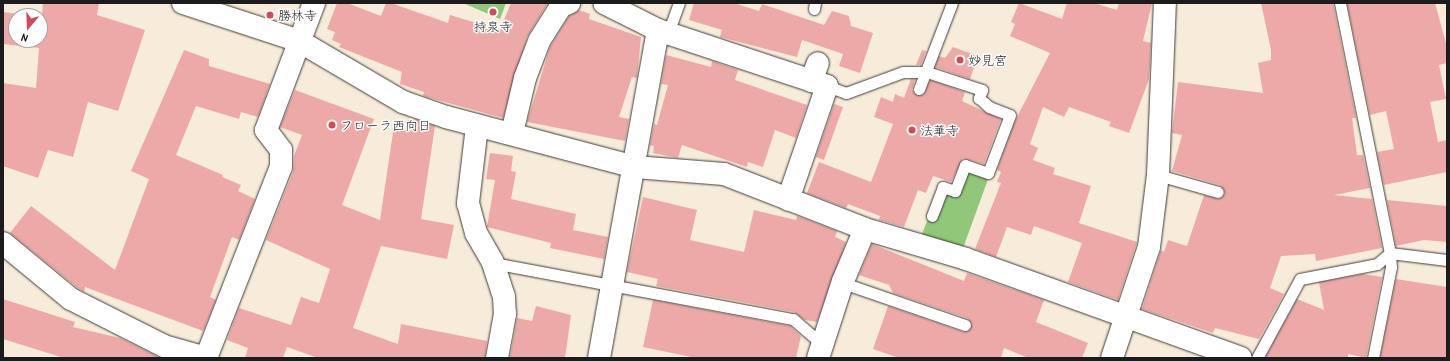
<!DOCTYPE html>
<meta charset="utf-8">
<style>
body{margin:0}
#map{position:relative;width:1450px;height:361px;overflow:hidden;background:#f7ecd9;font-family:"Patrick Hand","Klee One",sans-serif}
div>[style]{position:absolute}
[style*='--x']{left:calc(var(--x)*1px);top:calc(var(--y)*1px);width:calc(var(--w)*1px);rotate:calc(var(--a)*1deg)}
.green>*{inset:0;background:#91c779}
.building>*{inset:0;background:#eca9a8}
.roads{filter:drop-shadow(0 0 1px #3d3b38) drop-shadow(0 0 1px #3d3b38)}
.lane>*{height:11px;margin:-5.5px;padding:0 5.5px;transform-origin:5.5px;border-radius:5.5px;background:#fff}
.street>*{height:22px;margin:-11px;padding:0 11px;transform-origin:11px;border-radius:11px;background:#fff}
.dots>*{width:11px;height:11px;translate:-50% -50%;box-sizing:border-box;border:2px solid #fff;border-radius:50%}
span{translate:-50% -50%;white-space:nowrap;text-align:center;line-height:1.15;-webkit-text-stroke:3px #fff;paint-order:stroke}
.poi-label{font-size:13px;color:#1c1c1c}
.left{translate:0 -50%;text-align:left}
.frame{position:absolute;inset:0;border:4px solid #1c1c1c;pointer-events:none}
.north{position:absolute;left:8px;top:8px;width:40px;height:40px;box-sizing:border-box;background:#fff;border:1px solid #a4a4a4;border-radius:50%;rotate:199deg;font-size:11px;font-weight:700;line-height:16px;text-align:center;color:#1c1c1c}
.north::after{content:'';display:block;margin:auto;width:14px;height:18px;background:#d1495b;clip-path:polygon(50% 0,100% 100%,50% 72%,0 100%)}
</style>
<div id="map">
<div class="green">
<div style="clip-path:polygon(463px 3px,506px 3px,500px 19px)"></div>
<div style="clip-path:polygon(970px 163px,991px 171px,962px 251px,921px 237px,941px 183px,959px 190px)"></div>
</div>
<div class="building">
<div style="clip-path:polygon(43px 3px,99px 3px,97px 15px,145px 30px,118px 111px,88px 102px,73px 157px,48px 150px,38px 178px,3px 166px,3px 83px,36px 88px,39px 48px,3px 44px,3px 12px,38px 16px,16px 16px,16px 40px,40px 40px)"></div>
<div style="clip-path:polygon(337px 3px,347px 3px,381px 16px,386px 3px,391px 3px,448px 23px,450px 15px,500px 30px,511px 3px,548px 3px,527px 37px,503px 118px,423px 96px,424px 92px,400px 84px,402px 72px,339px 47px,341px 44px,332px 40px,335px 32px,327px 29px)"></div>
<div style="clip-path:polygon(694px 3px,734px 3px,759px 11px,762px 4px,824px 25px,832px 11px,849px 16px,851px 26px,873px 33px,860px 73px,839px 66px,843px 54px,802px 40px,797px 57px,720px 37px,722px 30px,689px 20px)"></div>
<div style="clip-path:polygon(1019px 3px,1062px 19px,1067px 3px,1094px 3px,1117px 10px,1119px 3px,1152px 3px,1143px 41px,1151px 43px,1149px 79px,1129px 133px,1109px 126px,1111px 122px,1069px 107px,1064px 117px,1043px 107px,1030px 144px,1038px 148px,1033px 160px,1055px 168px,1053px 174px,1091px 186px,1079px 223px,1137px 242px,1118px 300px,1068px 282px,1082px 243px,1034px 226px,1031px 235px,1007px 227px,996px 257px,975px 249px,1001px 183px,997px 182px,1001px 172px,997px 170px,1015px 121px,1050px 53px,1010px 36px,1015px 24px,1011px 22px)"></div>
<div style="clip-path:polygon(1261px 3px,1333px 3px,1356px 118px,1352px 118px,1357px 155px,1363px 155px,1370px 188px,1334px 195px,1372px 199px,1382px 248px,1316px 261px,1315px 254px,1281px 256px,1270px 288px,1284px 294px,1259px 339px,1215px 328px,1213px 333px,1142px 309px,1161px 250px,1164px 252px,1168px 240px,1187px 246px,1204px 195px,1219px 199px,1225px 194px,1220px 185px,1172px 171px,1182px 135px,1172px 133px,1178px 82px,1263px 93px,1258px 63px,1271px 60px,1271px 50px)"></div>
<div style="clip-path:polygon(1347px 3px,1435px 3px,1447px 47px,1447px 63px,1439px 65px,1446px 99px,1430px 102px,1438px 142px,1447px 140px,1447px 172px,1384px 185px,1377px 152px,1394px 149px,1386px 111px,1370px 115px)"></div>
<div style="clip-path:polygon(579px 10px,590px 14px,589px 19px,641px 37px,637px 78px,632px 77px,619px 117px,629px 119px,625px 141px,527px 122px,550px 47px,569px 16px)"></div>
<div style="clip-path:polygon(953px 47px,978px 56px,970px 79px,935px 67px,939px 56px,945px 58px)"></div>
<div style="clip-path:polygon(184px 50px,209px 59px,209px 66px,270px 84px,258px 117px,241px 112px,239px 119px,196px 106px,176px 155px,223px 175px,222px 177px,241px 185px,238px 191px,255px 199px,239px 240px,232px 237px,210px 297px,216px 300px,203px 331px,85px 287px,84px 292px,78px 288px,10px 233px,31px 206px,115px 270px,149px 179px,131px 171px)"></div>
<div style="clip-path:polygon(922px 50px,926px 51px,921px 65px,916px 65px)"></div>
<div style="clip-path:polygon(666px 55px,711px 67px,712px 61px,738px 70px,735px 80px,807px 105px,796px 138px,775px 130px,763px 167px,748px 162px,747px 167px,682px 145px,678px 158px,653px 153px,654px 146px,650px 145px,654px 124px,657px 125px,668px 85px,661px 84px)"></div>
<div style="clip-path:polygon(911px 79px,915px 79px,912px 90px,916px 95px,924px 94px,930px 80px,965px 92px,962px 101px,1001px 119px,984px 164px,963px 158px,951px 182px,933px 176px,926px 193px,918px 190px,904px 227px,879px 220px,880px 216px,848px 204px,846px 208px,807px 193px,819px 162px,871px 182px,893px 124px,874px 117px,881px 97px,893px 102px,895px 94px,904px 98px)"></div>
<div style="clip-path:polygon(295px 90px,374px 119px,342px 205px,380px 220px,394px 126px,410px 132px,415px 119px,435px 126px,421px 219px,454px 225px,447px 259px,381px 246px,353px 328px,398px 344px,401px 324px,487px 341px,485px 358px,318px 358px,287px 347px,283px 358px,245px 358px,248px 348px,227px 340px,239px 308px,291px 325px,301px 297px,319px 303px,330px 269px,266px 240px,293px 172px,294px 156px,302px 135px,280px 127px)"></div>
<div style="clip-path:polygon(834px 104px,843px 107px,824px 160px,816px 157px)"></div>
<div style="clip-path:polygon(490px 153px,513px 156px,511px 171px,516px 172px,511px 199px,576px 214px,573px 230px,608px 237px,604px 259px,550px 248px,551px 243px,487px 227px,495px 180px,486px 179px)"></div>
<div style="clip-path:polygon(643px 197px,697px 210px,690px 240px,744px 252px,754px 210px,796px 220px,797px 216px,837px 231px,835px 237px,846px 242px,817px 322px,805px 320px,794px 312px,656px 286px,658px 279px,627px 272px)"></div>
<div style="clip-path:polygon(1387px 200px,1447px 206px,1447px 242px,1424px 240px,1396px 246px)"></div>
<div style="clip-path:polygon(872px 244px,964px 281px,967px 273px,1044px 300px,1036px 322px,1088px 343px,1082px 358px,1028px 358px,1004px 348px,1001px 358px,899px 358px,873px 349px,888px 306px,963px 332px,969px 330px,972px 324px,967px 318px,893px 293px,889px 285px,859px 275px)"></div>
<div style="clip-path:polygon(1363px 274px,1382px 277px,1366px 358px,1348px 354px,1348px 358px,1265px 358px,1297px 299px,1324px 310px,1319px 282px)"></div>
<div style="clip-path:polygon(1396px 279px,1447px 287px,1447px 358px,1380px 358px)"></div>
<div style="clip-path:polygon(3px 299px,75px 322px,73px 327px,120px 338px,161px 358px,64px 358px,3px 339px)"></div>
<div style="clip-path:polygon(653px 300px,790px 326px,801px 336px,796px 358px,696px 358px,643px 347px)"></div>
<div style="clip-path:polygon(536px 306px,571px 315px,565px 358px,510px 358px,517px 318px,532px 321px)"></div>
</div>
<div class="roads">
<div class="lane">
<div style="--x:1340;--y:3;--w:255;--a:78.7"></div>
<div style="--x:1390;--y:253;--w:14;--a:86"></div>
<div style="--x:1391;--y:267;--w:93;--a:101.2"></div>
<div style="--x:814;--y:9;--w:6;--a:-81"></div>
<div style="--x:668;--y:33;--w:32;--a:-70"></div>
<div style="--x:827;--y:86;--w:20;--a:20"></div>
<div style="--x:846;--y:93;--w:61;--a:-20.2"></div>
<div style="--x:903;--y:72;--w:24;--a:0"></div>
<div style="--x:927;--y:72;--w:58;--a:18.1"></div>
<div style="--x:982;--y:90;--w:9;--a:111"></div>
<div style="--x:979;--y:98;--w:13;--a:42"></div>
<div style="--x:989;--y:107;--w:22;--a:21"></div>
<div style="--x:1010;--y:115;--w:62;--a:110.8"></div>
<div style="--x:988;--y:173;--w:24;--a:-161"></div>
<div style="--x:965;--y:165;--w:28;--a:111"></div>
<div style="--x:955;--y:191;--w:13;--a:-162"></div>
<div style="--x:943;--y:187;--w:31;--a:111"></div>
<div style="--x:919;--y:89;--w:92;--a:-69"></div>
<div style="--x:1158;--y:175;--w:62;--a:15.8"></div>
<div style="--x:493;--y:263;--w:305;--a:10.6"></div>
<div style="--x:793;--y:319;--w:38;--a:41"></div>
<div style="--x:843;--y:283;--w:129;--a:19"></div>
<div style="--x:1257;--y:358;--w:90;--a:-61.4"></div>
<div style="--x:1300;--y:279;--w:78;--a:-11"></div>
<div style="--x:1377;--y:264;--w:17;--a:-40"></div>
<div style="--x:1390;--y:253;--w:57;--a:7"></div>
</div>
<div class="street">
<div style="--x:183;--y:3;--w:122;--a:18.1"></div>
<div style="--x:299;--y:41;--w:121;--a:30.4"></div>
<div style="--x:403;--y:102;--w:46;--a:19.2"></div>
<div style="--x:446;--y:117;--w:196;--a:14.8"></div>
<div style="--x:635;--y:167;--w:89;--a:4.5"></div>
<div style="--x:724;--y:174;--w:151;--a:21.3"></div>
<div style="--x:865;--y:229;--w:105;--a:16.5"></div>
<div style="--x:966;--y:259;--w:292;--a:19.8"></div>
<div style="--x:658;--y:30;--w:178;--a:18.3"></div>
<div style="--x:827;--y:86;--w:120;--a:108.9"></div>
<div style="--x:811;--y:81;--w:19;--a:-69"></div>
<div style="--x:477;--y:126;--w:78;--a:96.7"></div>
<div style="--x:468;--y:203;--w:31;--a:75"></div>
<div style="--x:476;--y:233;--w:34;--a:60"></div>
<div style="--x:493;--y:263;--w:36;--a:72"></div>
<div style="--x:504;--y:297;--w:17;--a:87"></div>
<div style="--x:505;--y:314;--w:45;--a:100.3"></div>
<div style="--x:512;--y:133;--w:57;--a:-76.7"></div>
<div style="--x:525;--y:78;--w:40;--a:-69"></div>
<div style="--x:539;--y:41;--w:41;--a:-57.8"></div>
<div style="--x:561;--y:6;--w:9;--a:-21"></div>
<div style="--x:3;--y:243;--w:88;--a:39.5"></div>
<div style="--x:71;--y:299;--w:104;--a:26.8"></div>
<div style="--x:164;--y:346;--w:44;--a:15.9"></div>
<div style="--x:206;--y:358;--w:205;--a:-68.6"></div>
<div style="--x:281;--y:167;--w:17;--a:-90"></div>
<div style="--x:281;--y:150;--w:25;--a:-127"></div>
<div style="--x:266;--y:130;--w:136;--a:-69.3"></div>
<div style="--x:599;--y:358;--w:333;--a:-79.8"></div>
<div style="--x:658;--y:30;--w:60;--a:-153.4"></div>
<div style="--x:818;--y:358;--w:81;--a:-72"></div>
<div style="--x:843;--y:281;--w:56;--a:-67.1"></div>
<div style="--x:1112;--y:358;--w:117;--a:-71.6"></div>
<div style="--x:1149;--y:247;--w:73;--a:-82.9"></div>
<div style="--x:1158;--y:175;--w:172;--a:-87.7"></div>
</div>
</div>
<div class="dots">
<div style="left:493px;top:12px;background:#d1495b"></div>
<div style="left:270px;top:15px;background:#d1495b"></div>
<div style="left:960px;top:60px;background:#d1495b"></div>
<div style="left:332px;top:125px;background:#d1495b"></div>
<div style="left:912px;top:130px;background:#d1495b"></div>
</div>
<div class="poi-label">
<span class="left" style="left:278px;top:15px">勝林寺</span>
<span style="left:493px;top:26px">持泉寺</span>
<span class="left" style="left:968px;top:60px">妙見宮</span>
<span class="left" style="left:340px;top:125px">フローラ西向日</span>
<span class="left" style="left:920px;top:130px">法華寺</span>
</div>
<div class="frame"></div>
<div class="north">N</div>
</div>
